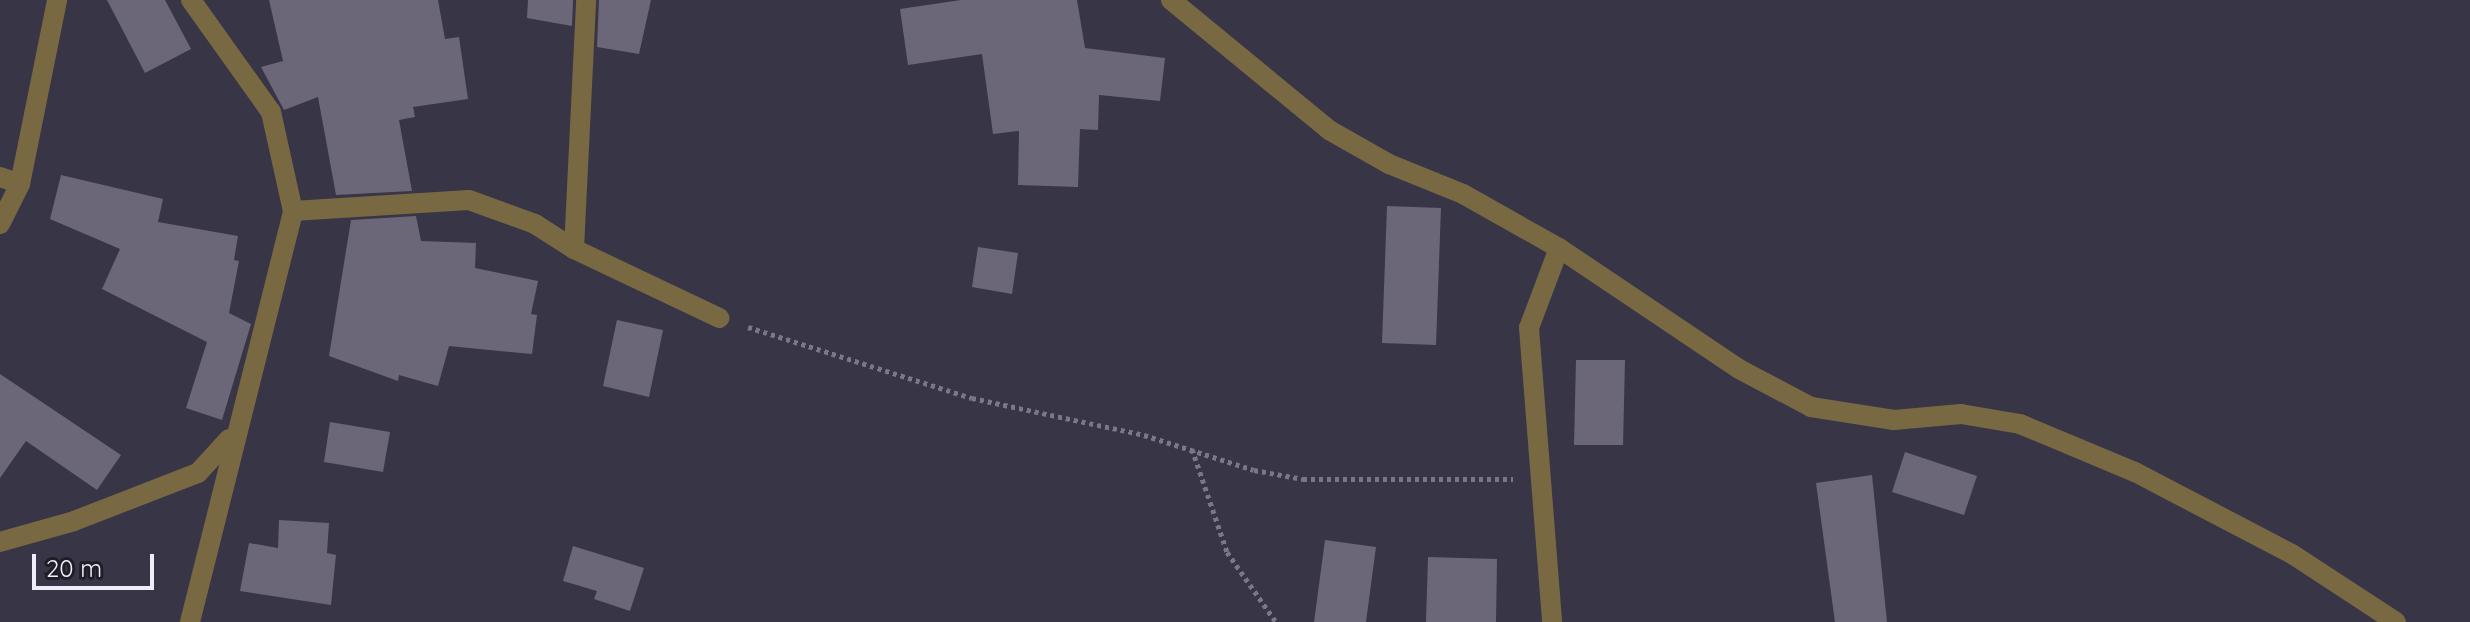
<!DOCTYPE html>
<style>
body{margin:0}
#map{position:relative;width:2470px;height:622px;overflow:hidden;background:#383546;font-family:Quicksand,sans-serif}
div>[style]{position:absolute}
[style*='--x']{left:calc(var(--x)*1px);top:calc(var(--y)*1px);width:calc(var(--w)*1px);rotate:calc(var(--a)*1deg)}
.building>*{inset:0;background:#6b6779}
.path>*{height:5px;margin-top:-2.5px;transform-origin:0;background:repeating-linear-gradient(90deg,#7a7786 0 4px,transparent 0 8px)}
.minor>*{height:20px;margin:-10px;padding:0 10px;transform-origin:10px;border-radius:10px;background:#786943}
span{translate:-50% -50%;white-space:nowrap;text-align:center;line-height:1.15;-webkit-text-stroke:7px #1f1e26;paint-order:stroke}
.scale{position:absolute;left:32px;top:554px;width:122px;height:36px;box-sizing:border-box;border:4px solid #efeef8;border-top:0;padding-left:10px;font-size:24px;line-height:28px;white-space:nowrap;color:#efeef8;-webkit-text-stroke:6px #1f1e26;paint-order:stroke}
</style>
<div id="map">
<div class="building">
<div style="clip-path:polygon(107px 0,165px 0,191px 49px,145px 73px)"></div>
<div style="clip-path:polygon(269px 0,438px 0,445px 39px,459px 37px,468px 99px,413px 107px,415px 117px,399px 120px,412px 191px,336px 195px,318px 97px,284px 110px,261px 67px,283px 61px)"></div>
<div style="clip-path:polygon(528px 0,573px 0,572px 26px,527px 18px)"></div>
<div style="clip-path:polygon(599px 0,651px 0,639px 54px,597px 47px)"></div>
<div style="clip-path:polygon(961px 0,1077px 0,1085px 48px,1165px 58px,1160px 101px,1099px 95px,1098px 130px,1080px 129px,1078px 187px,1018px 185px,1019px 131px,993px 134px,982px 54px,908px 65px,900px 9px)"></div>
<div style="clip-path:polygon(61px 175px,163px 199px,158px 222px,238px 236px,234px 260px,239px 261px,229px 313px,251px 324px,222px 420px,186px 408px,207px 342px,102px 289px,120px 249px,50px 219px)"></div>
<div style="clip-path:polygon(1387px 206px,1441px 208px,1436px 345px,1382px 343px)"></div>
<div style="clip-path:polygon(416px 216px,421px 241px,476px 243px,475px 268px,538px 281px,531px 314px,537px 315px,532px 354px,449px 346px,438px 386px,399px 375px,398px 381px,329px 356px,351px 220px)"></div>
<div style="clip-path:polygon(978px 247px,1018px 253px,1012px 294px,972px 287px)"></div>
<div style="clip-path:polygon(617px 320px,663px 330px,649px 397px,603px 386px)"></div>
<div style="clip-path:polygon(1576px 360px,1625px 360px,1623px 445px,1574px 445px)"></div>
<div style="clip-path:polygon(0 374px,121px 455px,97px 490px,26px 441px,0 478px)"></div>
<div style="clip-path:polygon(330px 422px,390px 432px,383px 472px,324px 462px)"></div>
<div style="clip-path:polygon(1905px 452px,1977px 476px,1964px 515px,1892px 492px)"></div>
<div style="clip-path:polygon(1872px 475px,1887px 622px,1835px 622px,1816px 483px)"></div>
<div style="clip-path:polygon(279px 520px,329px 523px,327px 553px,336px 555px,331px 605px,240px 591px,249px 543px,278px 548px)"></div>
<div style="clip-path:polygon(1325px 540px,1376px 547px,1366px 622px,1314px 622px)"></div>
<div style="clip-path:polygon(573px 546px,644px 568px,630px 611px,594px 599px,597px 591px,563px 581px)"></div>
<div style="clip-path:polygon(1428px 557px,1497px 559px,1496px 622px,1426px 622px)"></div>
</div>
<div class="path">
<div style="--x:748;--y:327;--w:235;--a:17.6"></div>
<div style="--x:972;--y:398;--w:176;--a:12.1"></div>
<div style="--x:1144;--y:435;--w:115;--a:17.7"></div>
<div style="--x:1254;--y:470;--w:50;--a:10.4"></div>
<div style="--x:1303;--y:479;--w:210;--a:0"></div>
<div style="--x:1192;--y:449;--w:109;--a:71.2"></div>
<div style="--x:1227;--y:552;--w:85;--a:55"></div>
</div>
<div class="minor">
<div style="--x:191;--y:0;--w:138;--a:54.5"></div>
<div style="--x:271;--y:112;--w:101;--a:77.5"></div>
<div style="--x:293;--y:211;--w:176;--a:-3.6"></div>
<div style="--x:469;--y:200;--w:70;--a:20"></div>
<div style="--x:535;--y:224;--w:46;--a:32.7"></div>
<div style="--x:574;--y:249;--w:161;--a:25.4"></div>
<div style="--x:1171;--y:0;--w:205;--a:39.4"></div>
<div style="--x:1329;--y:130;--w:69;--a:29.5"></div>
<div style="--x:1389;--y:164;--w:80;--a:22.1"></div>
<div style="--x:1463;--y:194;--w:110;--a:29.4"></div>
<div style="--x:1559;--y:248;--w:85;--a:110.6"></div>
<div style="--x:1529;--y:328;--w:295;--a:85.5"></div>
<div style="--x:0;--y:177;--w:21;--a:19"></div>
<div style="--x:0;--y:224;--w:45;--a:-63.4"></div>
<div style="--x:20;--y:184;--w:188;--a:-78.6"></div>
<div style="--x:1559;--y:248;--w:217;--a:33.9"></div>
<div style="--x:1739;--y:369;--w:81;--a:27.8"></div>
<div style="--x:1811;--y:407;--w:84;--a:8.9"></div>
<div style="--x:1894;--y:420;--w:67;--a:-5.1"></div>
<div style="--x:1961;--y:414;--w:60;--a:9.6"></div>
<div style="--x:2020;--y:424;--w:125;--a:22.7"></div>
<div style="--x:2135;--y:472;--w:177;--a:27.6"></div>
<div style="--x:2292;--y:554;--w:124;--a:33.2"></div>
<div style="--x:574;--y:249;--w:249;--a:-87.2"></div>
<div style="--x:0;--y:542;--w:77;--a:-15.8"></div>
<div style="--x:74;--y:521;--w:133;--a:-21.2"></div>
<div style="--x:198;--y:473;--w:46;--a:-47.6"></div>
<div style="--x:190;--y:622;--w:424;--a:-75.9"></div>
</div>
<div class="scale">20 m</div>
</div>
